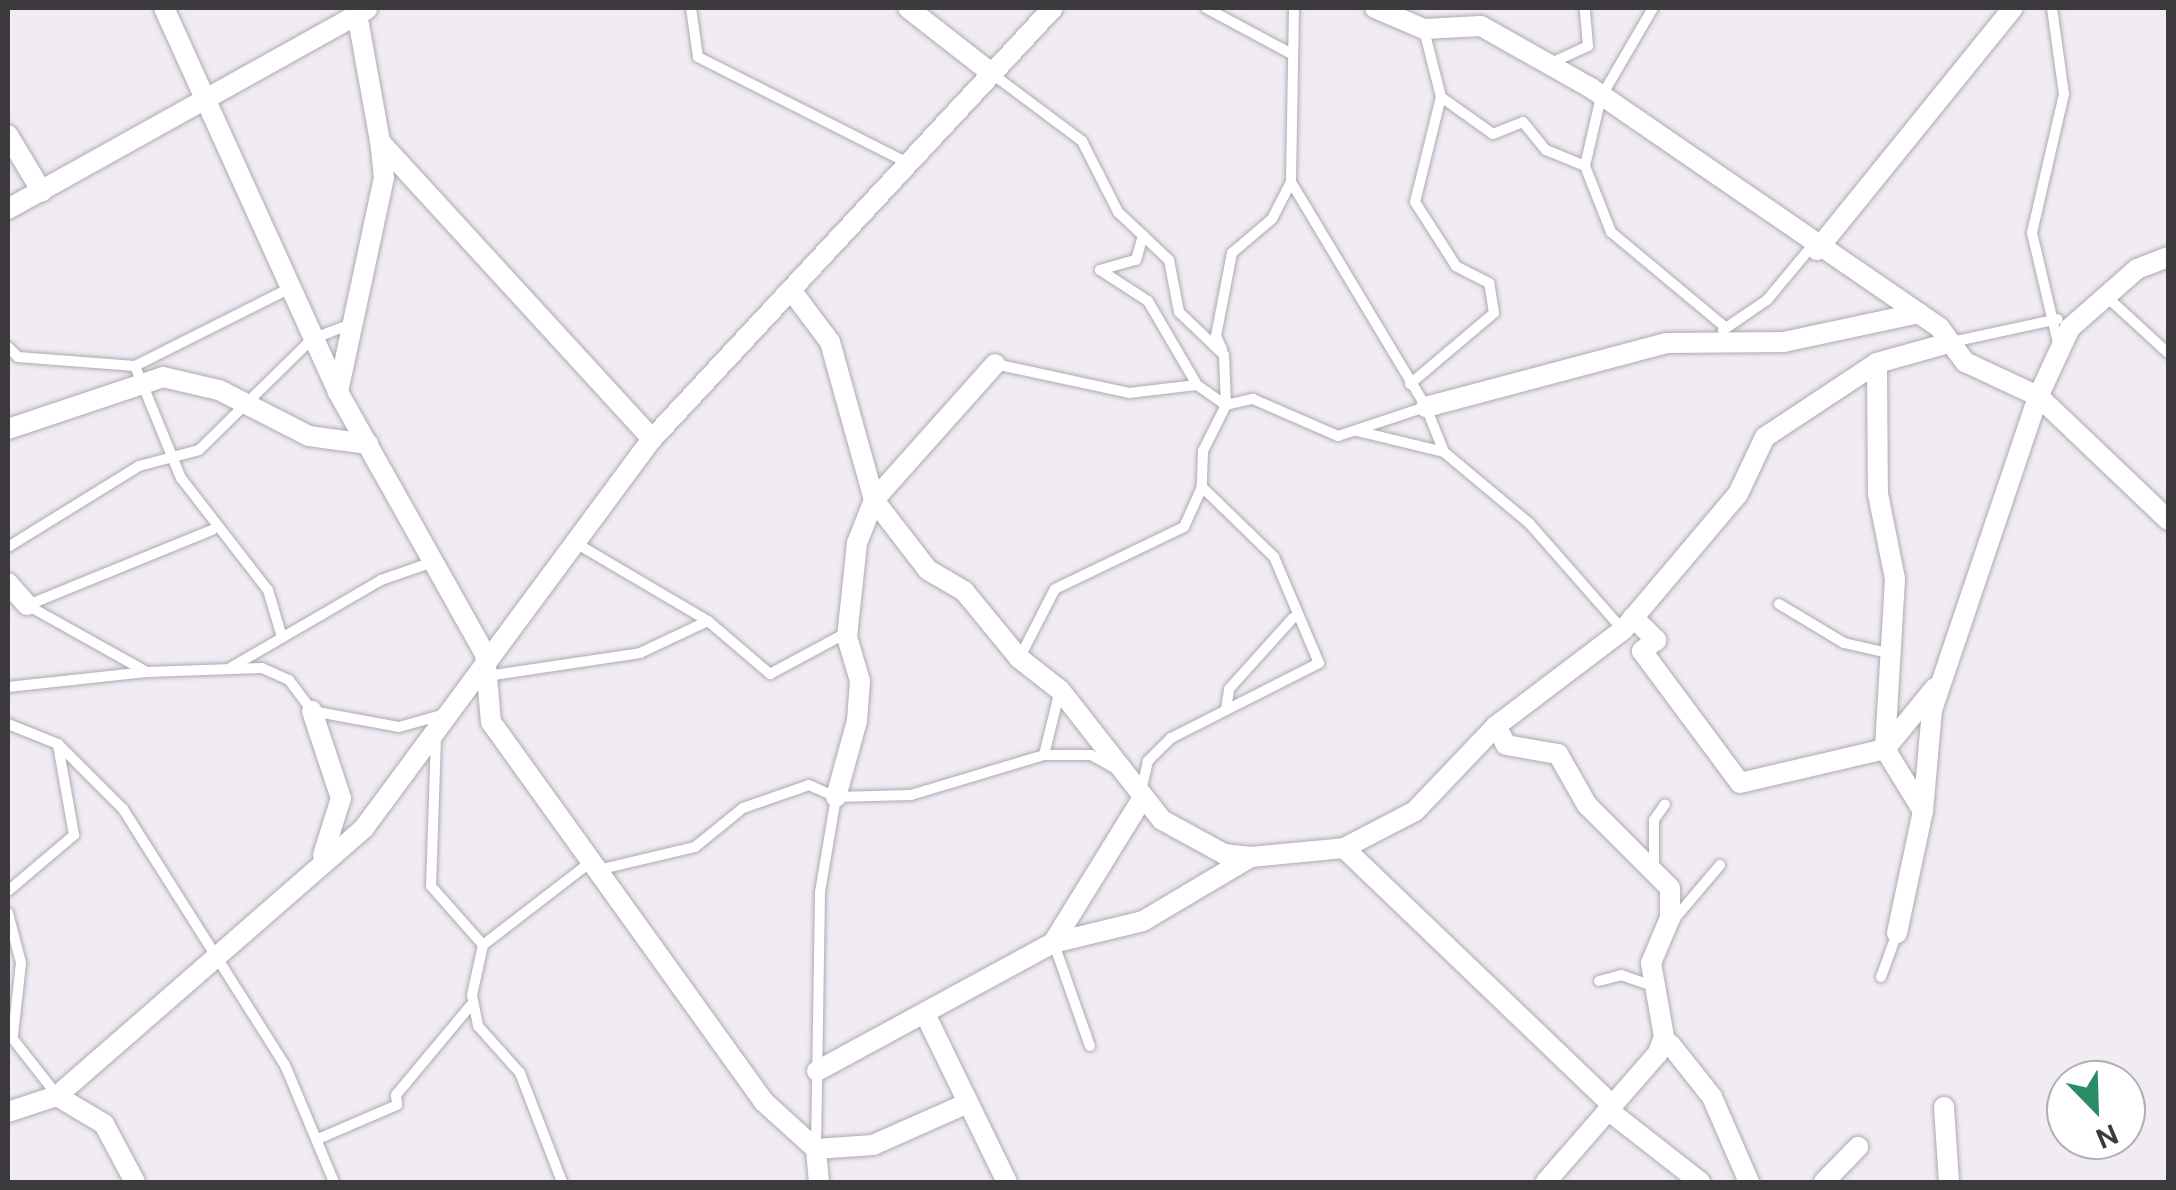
<!DOCTYPE html>
<style>
body{margin:0}
#map{position:relative;width:2176px;height:1190px;overflow:hidden;background:#f1ebf4;font-family:"DM Sans",sans-serif}
div>[style]{position:absolute}
[style*='--x']{left:calc(var(--x)*1px);top:calc(var(--y)*1px);width:calc(var(--w)*1px);rotate:calc(var(--a)*1deg)}
.roads{filter:drop-shadow(0 0 2px #aea9b1) drop-shadow(0 0 2px #aea9b1)}
.lane>*{height:10px;margin:-5px;padding:0 5px;transform-origin:5px;border-radius:5px;background:#fff}
.street>*{height:20px;margin:-10px;padding:0 10px;transform-origin:10px;border-radius:10px;background:#fff}
span{translate:-50% -50%;white-space:nowrap;text-align:center;line-height:1.15;-webkit-text-stroke:10px #fff;paint-order:stroke}
.frame{position:absolute;inset:0;border:10px solid #3c3a3d;pointer-events:none}
.north{position:absolute;left:2046px;top:1060px;width:100px;height:100px;box-sizing:border-box;background:#fff;border:2px solid #b1b0b1;border-radius:50%;rotate:157deg;font-size:28px;font-weight:700;line-height:40px;text-align:center;color:#3c3a3d}
.north::after{content:'';display:block;margin:auto;width:35px;height:45px;background:#2a8d67;clip-path:polygon(50% 0,100% 100%,50% 72%,0 100%)}
</style>
<div id="map">
<div class="roads">
<div class="lane">
<div style="--x:691;--y:8;--w:49;--a:81.9"></div>
<div style="--x:698;--y:57;--w:235;--a:26.8"></div>
<div style="--x:1206;--y:8;--w:95;--a:28.2"></div>
<div style="--x:1294;--y:8;--w:174;--a:91"></div>
<div style="--x:1291;--y:182;--w:262;--a:59"></div>
<div style="--x:1426;--y:407;--w:48;--a:68.2"></div>
<div style="--x:1444;--y:452;--w:111;--a:39.9"></div>
<div style="--x:1529;--y:523;--w:142;--a:48.7"></div>
<div style="--x:1653;--y:8;--w:103;--a:120.3"></div>
<div style="--x:1601;--y:97;--w:71;--a:103.1"></div>
<div style="--x:1585;--y:166;--w:71;--a:68.5"></div>
<div style="--x:1611;--y:232;--w:148;--a:39.8"></div>
<div style="--x:2052;--y:8;--w:87;--a:82.1"></div>
<div style="--x:2064;--y:94;--w:143;--a:103"></div>
<div style="--x:2032;--y:233;--w:113;--a:76.7"></div>
<div style="--x:1549;--y:64;--w:43;--a:-24.8"></div>
<div style="--x:1588;--y:46;--w:38;--a:-95"></div>
<div style="--x:991;--y:73;--w:114;--a:36.8"></div>
<div style="--x:1082;--y:141;--w:80;--a:63.1"></div>
<div style="--x:1118;--y:212;--w:70;--a:43.3"></div>
<div style="--x:1169;--y:260;--w:53;--a:79.1"></div>
<div style="--x:1179;--y:312;--w:62;--a:43.7"></div>
<div style="--x:1224;--y:355;--w:50;--a:87.7"></div>
<div style="--x:1226;--y:405;--w:28;--a:-13"></div>
<div style="--x:1253;--y:399;--w:93;--a:23.5"></div>
<div style="--x:1338;--y:436;--w:92;--a:-18.4"></div>
<div style="--x:1441;--y:97;--w:64;--a:35.4"></div>
<div style="--x:1493;--y:134;--w:32;--a:-22"></div>
<div style="--x:1523;--y:122;--w:36;--a:51"></div>
<div style="--x:1546;--y:150;--w:42;--a:22.3"></div>
<div style="--x:1100;--y:270;--w:57;--a:32.9"></div>
<div style="--x:1148;--y:301;--w:97;--a:59.7"></div>
<div style="--x:1100;--y:270;--w:37;--a:-16"></div>
<div style="--x:1136;--y:260;--w:26;--a:-74"></div>
<div style="--x:2107;--y:297;--w:83;--a:42.6"></div>
<div style="--x:1723;--y:330;--w:53;--a:-34.3"></div>
<div style="--x:1767;--y:300;--w:70;--a:-50.2"></div>
<div style="--x:1952;--y:342;--w:108;--a:-12.2"></div>
<div style="--x:8;--y:347;--w:14;--a:45"></div>
<div style="--x:18;--y:357;--w:117;--a:4.4"></div>
<div style="--x:135;--y:366;--w:121;--a:67.7"></div>
<div style="--x:181;--y:478;--w:142;--a:52.2"></div>
<div style="--x:268;--y:590;--w:46;--a:73.5"></div>
<div style="--x:1222;--y:349;--w:14;--a:-115"></div>
<div style="--x:1216;--y:336;--w:85;--a:-79.1"></div>
<div style="--x:1232;--y:253;--w:52;--a:-40.4"></div>
<div style="--x:1272;--y:219;--w:42;--a:-62.8"></div>
<div style="--x:995;--y:364;--w:137;--a:12.2"></div>
<div style="--x:1129;--y:393;--w:68;--a:-6.7"></div>
<div style="--x:1197;--y:385;--w:35;--a:35"></div>
<div style="--x:1226;--y:405;--w:51;--a:116.6"></div>
<div style="--x:1203;--y:451;--w:36;--a:92"></div>
<div style="--x:1202;--y:487;--w:100;--a:44.2"></div>
<div style="--x:1274;--y:557;--w:115;--a:67"></div>
<div style="--x:1319;--y:663;--w:166;--a:153.1"></div>
<div style="--x:1171;--y:738;--w:33;--a:135"></div>
<div style="--x:1148;--y:761;--w:28;--a:103"></div>
<div style="--x:135;--y:366;--w:171;--a:-26.7"></div>
<div style="--x:1410;--y:384;--w:110;--a:-40.2"></div>
<div style="--x:1494;--y:313;--w:30;--a:-99"></div>
<div style="--x:1489;--y:283;--w:37;--a:-153"></div>
<div style="--x:1456;--y:266;--w:76;--a:-122.6"></div>
<div style="--x:1415;--y:202;--w:108;--a:-76.1"></div>
<div style="--x:1441;--y:97;--w:69;--a:-104.2"></div>
<div style="--x:1357;--y:431;--w:89;--a:13.6"></div>
<div style="--x:574;--y:542;--w:156;--a:30.5"></div>
<div style="--x:708;--y:621;--w:82;--a:40.5"></div>
<div style="--x:770;--y:674;--w:86;--a:-28.3"></div>
<div style="--x:8;--y:547;--w:154;--a:-31.7"></div>
<div style="--x:139;--y:466;--w:62;--a:-14.9"></div>
<div style="--x:199;--y:450;--w:158;--a:-44.5"></div>
<div style="--x:312;--y:339;--w:40;--a:-21"></div>
<div style="--x:1779;--y:604;--w:76;--a:31"></div>
<div style="--x:1844;--y:643;--w:49;--a:12.9"></div>
<div style="--x:27;--y:605;--w:137;--a:29.2"></div>
<div style="--x:147;--y:672;--w:115;--a:-2"></div>
<div style="--x:262;--y:668;--w:30;--a:24"></div>
<div style="--x:289;--y:680;--w:39;--a:53"></div>
<div style="--x:312;--y:711;--w:88;--a:10.4"></div>
<div style="--x:399;--y:727;--w:45;--a:-15.6"></div>
<div style="--x:28;--y:605;--w:199;--a:-22.2"></div>
<div style="--x:1020;--y:657;--w:76;--a:-62.8"></div>
<div style="--x:1055;--y:589;--w:143;--a:-25.7"></div>
<div style="--x:1184;--y:527;--w:44;--a:-65.8"></div>
<div style="--x:230;--y:668;--w:175;--a:-30.2"></div>
<div style="--x:381;--y:580;--w:55;--a:-19.1"></div>
<div style="--x:487;--y:676;--w:155;--a:-8.5"></div>
<div style="--x:640;--y:653;--w:75;--a:-25.2"></div>
<div style="--x:8;--y:687;--w:139;--a:-6.2"></div>
<div style="--x:1226;--y:709;--w:20;--a:-81"></div>
<div style="--x:1229;--y:689;--w:96;--a:-48"></div>
<div style="--x:8;--y:724;--w:54;--a:21.8"></div>
<div style="--x:58;--y:744;--w:92;--a:45"></div>
<div style="--x:123;--y:809;--w:303;--a:57.7"></div>
<div style="--x:285;--y:1065;--w:127;--a:67.3"></div>
<div style="--x:436;--y:737;--w:149;--a:91.9"></div>
<div style="--x:431;--y:886;--w:79;--a:48.6"></div>
<div style="--x:483;--y:945;--w:51;--a:102.4"></div>
<div style="--x:472;--y:995;--w:32;--a:79"></div>
<div style="--x:478;--y:1026;--w:63;--a:48.2"></div>
<div style="--x:520;--y:1073;--w:117;--a:68.9"></div>
<div style="--x:1044;--y:755;--w:67;--a:-76.2"></div>
<div style="--x:1654;--y:863;--w:43;--a:-90"></div>
<div style="--x:1654;--y:820;--w:19;--a:-55"></div>
<div style="--x:602;--y:869;--w:96;--a:-13.3"></div>
<div style="--x:695;--y:847;--w:62;--a:-39.1"></div>
<div style="--x:743;--y:808;--w:70;--a:-19.2"></div>
<div style="--x:809;--y:785;--w:30;--a:24"></div>
<div style="--x:836;--y:797;--w:75;--a:-1.5"></div>
<div style="--x:911;--y:795;--w:139;--a:-16.7"></div>
<div style="--x:1044;--y:755;--w:47;--a:0"></div>
<div style="--x:1091;--y:755;--w:26;--a:29"></div>
<div style="--x:8;--y:891;--w:87;--a:-40.3"></div>
<div style="--x:74;--y:835;--w:91;--a:-100.1"></div>
<div style="--x:8;--y:913;--w:52;--a:75.4"></div>
<div style="--x:21;--y:963;--w:73;--a:96.3"></div>
<div style="--x:1671;--y:923;--w:76;--a:-49.8"></div>
<div style="--x:1054;--y:944;--w:108;--a:70.6"></div>
<div style="--x:483;--y:945;--w:138;--a:-37.6"></div>
<div style="--x:1881;--y:977;--w:47;--a:-70"></div>
<div style="--x:1599;--y:981;--w:23;--a:-15"></div>
<div style="--x:1621;--y:975;--w:39;--a:19"></div>
<div style="--x:9;--y:1034;--w:78;--a:51.8"></div>
<div style="--x:318;--y:1139;--w:86;--a:-23.3"></div>
<div style="--x:397;--y:1105;--w:10;--a:-96"></div>
<div style="--x:396;--y:1095;--w:117;--a:-50.2"></div>
<div style="--x:816;--y:1148;--w:256;--a:-89.1"></div>
<div style="--x:820;--y:892;--w:96;--a:-80.4"></div>
</div>
<div class="street">
<div style="--x:164;--y:8;--w:422;--a:65.6"></div>
<div style="--x:338;--y:392;--w:300;--a:60.7"></div>
<div style="--x:485;--y:654;--w:68;--a:85"></div>
<div style="--x:491;--y:722;--w:467;--a:54.3"></div>
<div style="--x:763;--y:1101;--w:72;--a:42.2"></div>
<div style="--x:816;--y:1149;--w:33;--a:85"></div>
<div style="--x:356;--y:8;--w:136;--a:79.8"></div>
<div style="--x:380;--y:142;--w:403;--a:47.5"></div>
<div style="--x:908;--y:8;--w:104;--a:38"></div>
<div style="--x:1375;--y:8;--w:53;--a:23.2"></div>
<div style="--x:1424;--y:29;--w:57;--a:-3"></div>
<div style="--x:1481;--y:26;--w:126;--a:29.4"></div>
<div style="--x:1591;--y:88;--w:422;--a:34.5"></div>
<div style="--x:1939;--y:327;--w:44;--a:53.4"></div>
<div style="--x:1965;--y:362;--w:81;--a:25"></div>
<div style="--x:2038;--y:396;--w:180;--a:43.6"></div>
<div style="--x:8;--y:135;--w:66;--a:59.2"></div>
<div style="--x:8;--y:209;--w:411;--a:-29.1"></div>
<div style="--x:1817;--y:250;--w:311;--a:-51"></div>
<div style="--x:791;--y:290;--w:65;--a:53.1"></div>
<div style="--x:830;--y:342;--w:164;--a:74.4"></div>
<div style="--x:874;--y:500;--w:88;--a:52.4"></div>
<div style="--x:928;--y:570;--w:42;--a:30.3"></div>
<div style="--x:964;--y:591;--w:87;--a:50.6"></div>
<div style="--x:1019;--y:658;--w:52;--a:38"></div>
<div style="--x:1060;--y:690;--w:165;--a:51.9"></div>
<div style="--x:1162;--y:820;--w:71;--a:28.7"></div>
<div style="--x:1224;--y:854;--w:27;--a:6"></div>
<div style="--x:1251;--y:857;--w:93;--a:-5.5"></div>
<div style="--x:1344;--y:848;--w:80;--a:-27.5"></div>
<div style="--x:1415;--y:811;--w:117;--a:-46.4"></div>
<div style="--x:1496;--y:726;--w:159;--a:-37.1"></div>
<div style="--x:1623;--y:630;--w:178;--a:-49.8"></div>
<div style="--x:1738;--y:494;--w:63;--a:-64.7"></div>
<div style="--x:1765;--y:437;--w:134;--a:-33.5"></div>
<div style="--x:1877;--y:363;--w:71;--a:-15.6"></div>
<div style="--x:1877;--y:363;--w:131;--a:89.6"></div>
<div style="--x:1878;--y:494;--w:87;--a:78.7"></div>
<div style="--x:1895;--y:579;--w:170;--a:93.4"></div>
<div style="--x:1885;--y:749;--w:73;--a:58.5"></div>
<div style="--x:338;--y:392;--w:219;--a:-77.9"></div>
<div style="--x:384;--y:178;--w:36;--a:-96"></div>
<div style="--x:1426;--y:407;--w:249;--a:-14.9"></div>
<div style="--x:1667;--y:343;--w:117;--a:-0.5"></div>
<div style="--x:1784;--y:342;--w:138;--a:-12.1"></div>
<div style="--x:8;--y:429;--w:163;--a:-18.5"></div>
<div style="--x:163;--y:377;--w:57;--a:13.1"></div>
<div style="--x:219;--y:390;--w:101;--a:27.1"></div>
<div style="--x:309;--y:436;--w:60;--a:7.7"></div>
<div style="--x:8;--y:583;--w:29;--a:49"></div>
<div style="--x:1633;--y:617;--w:33;--a:45"></div>
<div style="--x:1656;--y:640;--w:18;--a:142"></div>
<div style="--x:1642;--y:651;--w:164;--a:53.4"></div>
<div style="--x:1740;--y:783;--w:149;--a:-13.2"></div>
<div style="--x:1885;--y:749;--w:79;--a:-50.7"></div>
<div style="--x:312;--y:711;--w:92;--a:71.6"></div>
<div style="--x:341;--y:798;--w:60;--a:107.5"></div>
<div style="--x:1496;--y:726;--w:21;--a:62"></div>
<div style="--x:1506;--y:745;--w:53;--a:9.8"></div>
<div style="--x:1558;--y:754;--w:59;--a:60.4"></div>
<div style="--x:1587;--y:805;--w:117;--a:45"></div>
<div style="--x:1670;--y:888;--w:30;--a:90"></div>
<div style="--x:1670;--y:918;--w:49;--a:112.9"></div>
<div style="--x:1651;--y:963;--w:75;--a:80"></div>
<div style="--x:1664;--y:1037;--w:17;--a:111"></div>
<div style="--x:1658;--y:1053;--w:171;--a:131"></div>
<div style="--x:836;--y:797;--w:79;--a:-74.6"></div>
<div style="--x:857;--y:721;--w:40;--a:-85.7"></div>
<div style="--x:860;--y:681;--w:46;--a:-106.5"></div>
<div style="--x:847;--y:637;--w:95;--a:-83.9"></div>
<div style="--x:857;--y:543;--w:46;--a:-68.4"></div>
<div style="--x:874;--y:500;--w:182;--a:-48.3"></div>
<div style="--x:1344;--y:848;--w:371;--a:43.8"></div>
<div style="--x:1897;--y:933;--w:125;--a:-78"></div>
<div style="--x:1923;--y:811;--w:101;--a:-84.9"></div>
<div style="--x:1932;--y:710;--w:328;--a:-71.3"></div>
<div style="--x:2037;--y:399;--w:78;--a:-65.1"></div>
<div style="--x:2070;--y:328;--w:89;--a:-41.4"></div>
<div style="--x:2137;--y:269;--w:33;--a:-21"></div>
<div style="--x:1053;--y:943;--w:169;--a:-58.3"></div>
<div style="--x:926;--y:1016;--w:185;--a:64"></div>
<div style="--x:1670;--y:1044;--w:68;--a:51.6"></div>
<div style="--x:1712;--y:1097;--w:93;--a:66.5"></div>
<div style="--x:817;--y:1071;--w:268;--a:-28.5"></div>
<div style="--x:1053;--y:943;--w:93;--a:-13.7"></div>
<div style="--x:1143;--y:921;--w:126;--a:-30.7"></div>
<div style="--x:57;--y:1096;--w:55;--a:30.8"></div>
<div style="--x:104;--y:1124;--w:66;--a:61.9"></div>
<div style="--x:1944;--y:1107;--w:75;--a:86.2"></div>
<div style="--x:1608;--y:1110;--w:117;--a:38"></div>
<div style="--x:8;--y:1112;--w:52;--a:-18.1"></div>
<div style="--x:57;--y:1096;--w:408;--a:-41.1"></div>
<div style="--x:364;--y:828;--w:484;--a:-53.5"></div>
<div style="--x:652;--y:439;--w:589;--a:-47.07"></div>
<div style="--x:816;--y:1149;--w:57;--a:-4"></div>
<div style="--x:873;--y:1145;--w:104;--a:-23.9"></div>
<div style="--x:1824;--y:1182;--w:49;--a:-45.8"></div>
</div>
</div>
<div class="frame"></div>
<div class="north">N</div>
</div>
